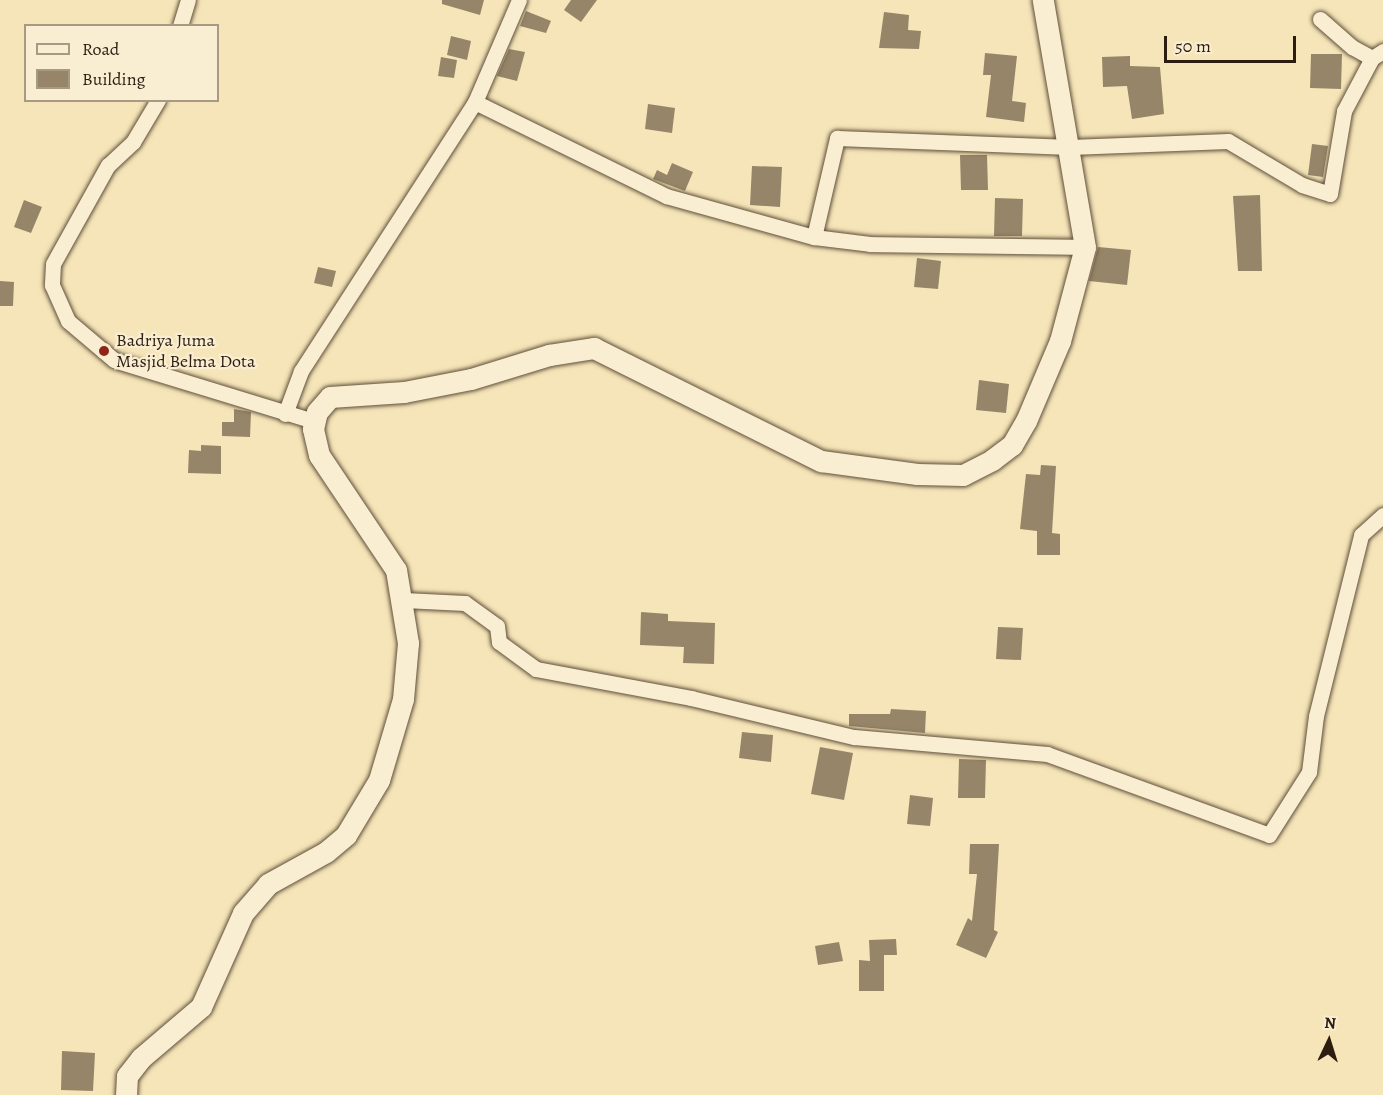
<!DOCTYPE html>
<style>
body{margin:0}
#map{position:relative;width:1383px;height:1095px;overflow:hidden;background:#f6e5b8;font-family:Alegreya,serif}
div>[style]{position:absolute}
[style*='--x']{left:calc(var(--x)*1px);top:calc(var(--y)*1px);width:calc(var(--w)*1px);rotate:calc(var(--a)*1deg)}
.building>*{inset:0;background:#968568}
.roads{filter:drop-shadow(0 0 2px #5f4f3b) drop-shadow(0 0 2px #5f4f3b)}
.minor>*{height:15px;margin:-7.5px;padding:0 7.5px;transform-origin:7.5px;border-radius:7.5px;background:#f9eed1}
.secondary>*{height:21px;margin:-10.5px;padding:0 10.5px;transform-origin:10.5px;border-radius:10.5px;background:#f9eed1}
.dots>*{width:16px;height:16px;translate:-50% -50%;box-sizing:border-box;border:3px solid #f9eed1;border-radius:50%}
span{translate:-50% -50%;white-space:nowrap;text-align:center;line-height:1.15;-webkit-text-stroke:4.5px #f9eed1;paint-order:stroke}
.poi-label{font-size:18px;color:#2d1d11}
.left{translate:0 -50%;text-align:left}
.legend{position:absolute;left:24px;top:24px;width:195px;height:78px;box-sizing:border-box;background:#f9eed1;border:2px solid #a79a84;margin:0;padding:8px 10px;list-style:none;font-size:18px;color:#2d1d11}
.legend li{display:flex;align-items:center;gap:12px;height:30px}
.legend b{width:30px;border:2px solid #a79a84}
.north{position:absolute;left:1299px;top:1011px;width:60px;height:60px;-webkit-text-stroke:4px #f9eed1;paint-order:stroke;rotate:4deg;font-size:16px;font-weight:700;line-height:24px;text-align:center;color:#2d1d11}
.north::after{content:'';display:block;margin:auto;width:21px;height:27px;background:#2d1d11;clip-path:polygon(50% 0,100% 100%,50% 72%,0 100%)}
.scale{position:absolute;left:1164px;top:36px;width:132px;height:27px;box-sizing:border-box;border:3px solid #2d1d11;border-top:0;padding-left:8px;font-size:18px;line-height:21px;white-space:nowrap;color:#2d1d11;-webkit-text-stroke:4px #f9eed1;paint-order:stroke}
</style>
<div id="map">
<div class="building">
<div style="clip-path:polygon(442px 0,484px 0,480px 15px,442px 4px)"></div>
<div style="clip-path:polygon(571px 0,597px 0,581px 22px,564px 10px)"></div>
<div style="clip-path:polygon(526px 11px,551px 21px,546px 33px,520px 26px)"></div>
<div style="clip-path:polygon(884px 12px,909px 15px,908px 30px,921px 31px,919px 49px,879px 48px)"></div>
<div style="clip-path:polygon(451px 36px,471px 41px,467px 60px,447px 55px)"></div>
<div style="clip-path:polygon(509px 49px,525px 52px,517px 81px,497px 76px)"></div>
<div style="clip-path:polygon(985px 53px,1017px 56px,1012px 101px,1026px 103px,1024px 122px,986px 117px,991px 75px,983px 75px)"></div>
<div style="clip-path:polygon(1311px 54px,1342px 54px,1341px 89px,1310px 88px)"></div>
<div style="clip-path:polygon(1130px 56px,1130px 66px,1160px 67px,1164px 114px,1132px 119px,1127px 86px,1103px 87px,1102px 57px)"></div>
<div style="clip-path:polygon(441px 57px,457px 60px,454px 78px,438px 76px)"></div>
<div style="clip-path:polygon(648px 104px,675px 108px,672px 133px,645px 129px)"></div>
<div style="clip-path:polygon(1312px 144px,1328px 146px,1323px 177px,1308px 175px)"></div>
<div style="clip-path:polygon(960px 155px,987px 155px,988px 190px,961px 190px)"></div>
<div style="clip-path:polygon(672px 163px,693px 172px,685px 191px,653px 179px,657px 170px,667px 175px)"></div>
<div style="clip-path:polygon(752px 166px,782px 167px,780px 207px,750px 205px)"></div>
<div style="clip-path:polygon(1260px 195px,1262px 271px,1238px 271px,1233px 196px)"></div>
<div style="clip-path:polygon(995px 198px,1023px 199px,1022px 236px,994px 236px)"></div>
<div style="clip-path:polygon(24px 200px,42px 207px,31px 233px,14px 227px)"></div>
<div style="clip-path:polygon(1098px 247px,1131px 250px,1127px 285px,1089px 281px)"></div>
<div style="clip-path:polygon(917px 258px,941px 261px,938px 289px,914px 287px)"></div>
<div style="clip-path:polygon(318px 267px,336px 271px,332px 287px,314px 283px)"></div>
<div style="clip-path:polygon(0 281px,14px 282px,13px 306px,0 306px)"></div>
<div style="clip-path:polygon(979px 380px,1009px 384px,1006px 413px,976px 410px)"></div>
<div style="clip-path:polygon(234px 409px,251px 412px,250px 437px,222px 436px,222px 422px,234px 422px)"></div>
<div style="clip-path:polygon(201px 445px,221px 446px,221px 474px,188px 473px,189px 450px,201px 451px)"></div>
<div style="clip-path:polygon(1041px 465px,1056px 466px,1052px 533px,1060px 534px,1060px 555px,1037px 555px,1037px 531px,1020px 529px,1026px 474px,1040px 475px)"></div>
<div style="clip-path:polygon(641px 612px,668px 614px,668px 621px,715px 623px,714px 664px,683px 663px,684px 647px,640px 645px)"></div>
<div style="clip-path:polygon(998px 627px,1023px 628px,1021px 660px,996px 659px)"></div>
<div style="clip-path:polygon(891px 709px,926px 711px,925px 733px,849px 726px,849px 714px,890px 714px)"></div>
<div style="clip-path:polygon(742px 732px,773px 735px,771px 762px,739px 758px)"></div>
<div style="clip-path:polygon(820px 747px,853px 753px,844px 800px,811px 794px)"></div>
<div style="clip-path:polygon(959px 759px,986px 760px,985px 798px,958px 798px)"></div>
<div style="clip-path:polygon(910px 795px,933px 798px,930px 826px,907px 824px)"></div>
<div style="clip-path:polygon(970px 844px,999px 844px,994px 930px,998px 932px,986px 958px,956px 945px,968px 918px,972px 921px,977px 874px,969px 874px)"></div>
<div style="clip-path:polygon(896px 939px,897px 955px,884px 955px,884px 991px,859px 991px,859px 960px,870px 961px,869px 940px)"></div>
<div style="clip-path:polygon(839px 942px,843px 961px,818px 965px,815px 946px)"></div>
<div style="clip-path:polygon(62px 1051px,95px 1053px,93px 1091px,61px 1090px)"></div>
</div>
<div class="roads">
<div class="minor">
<div style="--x:1320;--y:19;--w:43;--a:41.2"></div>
<div style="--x:1352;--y:47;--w:23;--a:29"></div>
<div style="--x:180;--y:26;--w:27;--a:-73"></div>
<div style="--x:158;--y:100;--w:49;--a:120.8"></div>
<div style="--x:133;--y:142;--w:34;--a:137"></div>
<div style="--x:108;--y:165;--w:113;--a:119.1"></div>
<div style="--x:53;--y:264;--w:21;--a:93"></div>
<div style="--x:52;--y:285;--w:39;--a:66"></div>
<div style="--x:68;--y:321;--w:60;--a:40.3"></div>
<div style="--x:114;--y:360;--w:209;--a:17"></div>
<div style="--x:475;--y:102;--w:213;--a:26.2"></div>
<div style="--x:666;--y:196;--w:154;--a:15.5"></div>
<div style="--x:814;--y:237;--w:56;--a:7.1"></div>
<div style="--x:870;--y:244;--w:215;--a:0.8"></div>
<div style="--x:814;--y:237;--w:102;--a:-76.9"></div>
<div style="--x:837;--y:138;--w:233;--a:2.2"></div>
<div style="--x:1070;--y:147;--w:158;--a:-2.2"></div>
<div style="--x:1228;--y:141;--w:86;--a:30.7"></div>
<div style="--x:1302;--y:185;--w:29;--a:18"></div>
<div style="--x:1330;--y:194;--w:84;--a:-80.4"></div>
<div style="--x:1344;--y:111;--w:60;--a:-62.2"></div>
<div style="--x:1372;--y:58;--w:13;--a:-32"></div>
<div style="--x:285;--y:414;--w:46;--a:-69.6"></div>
<div style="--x:301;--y:371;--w:320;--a:-57.1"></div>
<div style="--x:475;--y:102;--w:111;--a:-66.7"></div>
<div style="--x:404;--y:600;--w:61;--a:2.8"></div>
<div style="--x:465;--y:603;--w:39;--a:36"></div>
<div style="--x:497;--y:626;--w:16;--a:83"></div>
<div style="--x:499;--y:642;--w:46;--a:36.1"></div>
<div style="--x:536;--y:669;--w:158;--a:10.6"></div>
<div style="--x:691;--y:698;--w:168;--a:13.5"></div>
<div style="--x:854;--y:737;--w:194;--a:5"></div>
<div style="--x:1047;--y:754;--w:236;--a:20"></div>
<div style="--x:1269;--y:835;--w:75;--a:-57.6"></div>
<div style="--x:1309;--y:772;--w:56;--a:-82.9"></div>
<div style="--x:1316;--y:716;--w:187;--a:-76"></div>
<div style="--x:1361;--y:535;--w:30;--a:-42"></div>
</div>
<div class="secondary">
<div style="--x:126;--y:1095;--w:19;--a:-87"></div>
<div style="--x:127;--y:1076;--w:23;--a:-52"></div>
<div style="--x:141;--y:1058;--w:79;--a:-40.4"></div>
<div style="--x:201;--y:1007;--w:103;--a:-65.9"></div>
<div style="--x:243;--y:913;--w:38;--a:-49"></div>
<div style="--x:268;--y:884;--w:66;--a:-28.9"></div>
<div style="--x:326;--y:852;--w:26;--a:-40"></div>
<div style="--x:346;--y:835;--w:64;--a:-59"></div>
<div style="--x:379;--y:780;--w:84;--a:-73.5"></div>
<div style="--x:403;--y:699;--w:56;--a:-84.9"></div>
<div style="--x:408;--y:643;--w:74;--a:-99.3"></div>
<div style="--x:396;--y:570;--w:138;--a:-123.8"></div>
<div style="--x:319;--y:455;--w:27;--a:-103"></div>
<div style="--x:313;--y:429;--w:17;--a:-77"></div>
<div style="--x:317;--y:412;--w:20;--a:-49"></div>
<div style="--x:330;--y:397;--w:74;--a:-3.9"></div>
<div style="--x:404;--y:392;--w:68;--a:-11"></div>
<div style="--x:471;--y:379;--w:82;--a:-17.1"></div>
<div style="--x:549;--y:355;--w:46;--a:-8.8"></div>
<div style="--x:594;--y:348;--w:254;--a:26.5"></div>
<div style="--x:821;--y:461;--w:97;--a:7.7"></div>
<div style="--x:917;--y:474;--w:46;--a:1.2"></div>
<div style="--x:963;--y:475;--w:33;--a:-27"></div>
<div style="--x:992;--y:460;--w:25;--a:-37"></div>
<div style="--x:1012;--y:445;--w:28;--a:-60"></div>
<div style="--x:1026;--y:421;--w:87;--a:-67"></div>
<div style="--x:1060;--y:341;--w:97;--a:-75.1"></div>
<div style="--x:1085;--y:247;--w:251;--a:-99.7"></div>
</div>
</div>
<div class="dots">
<div style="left:104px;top:351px;background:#8f2418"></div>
</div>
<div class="poi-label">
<span class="left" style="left:116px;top:351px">Badriya Juma<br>Masjid Belma Dota</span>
</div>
<ul class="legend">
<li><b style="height:8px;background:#f9eed1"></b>Road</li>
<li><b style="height:16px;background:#968568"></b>Building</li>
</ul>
<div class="north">N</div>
<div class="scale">50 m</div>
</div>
